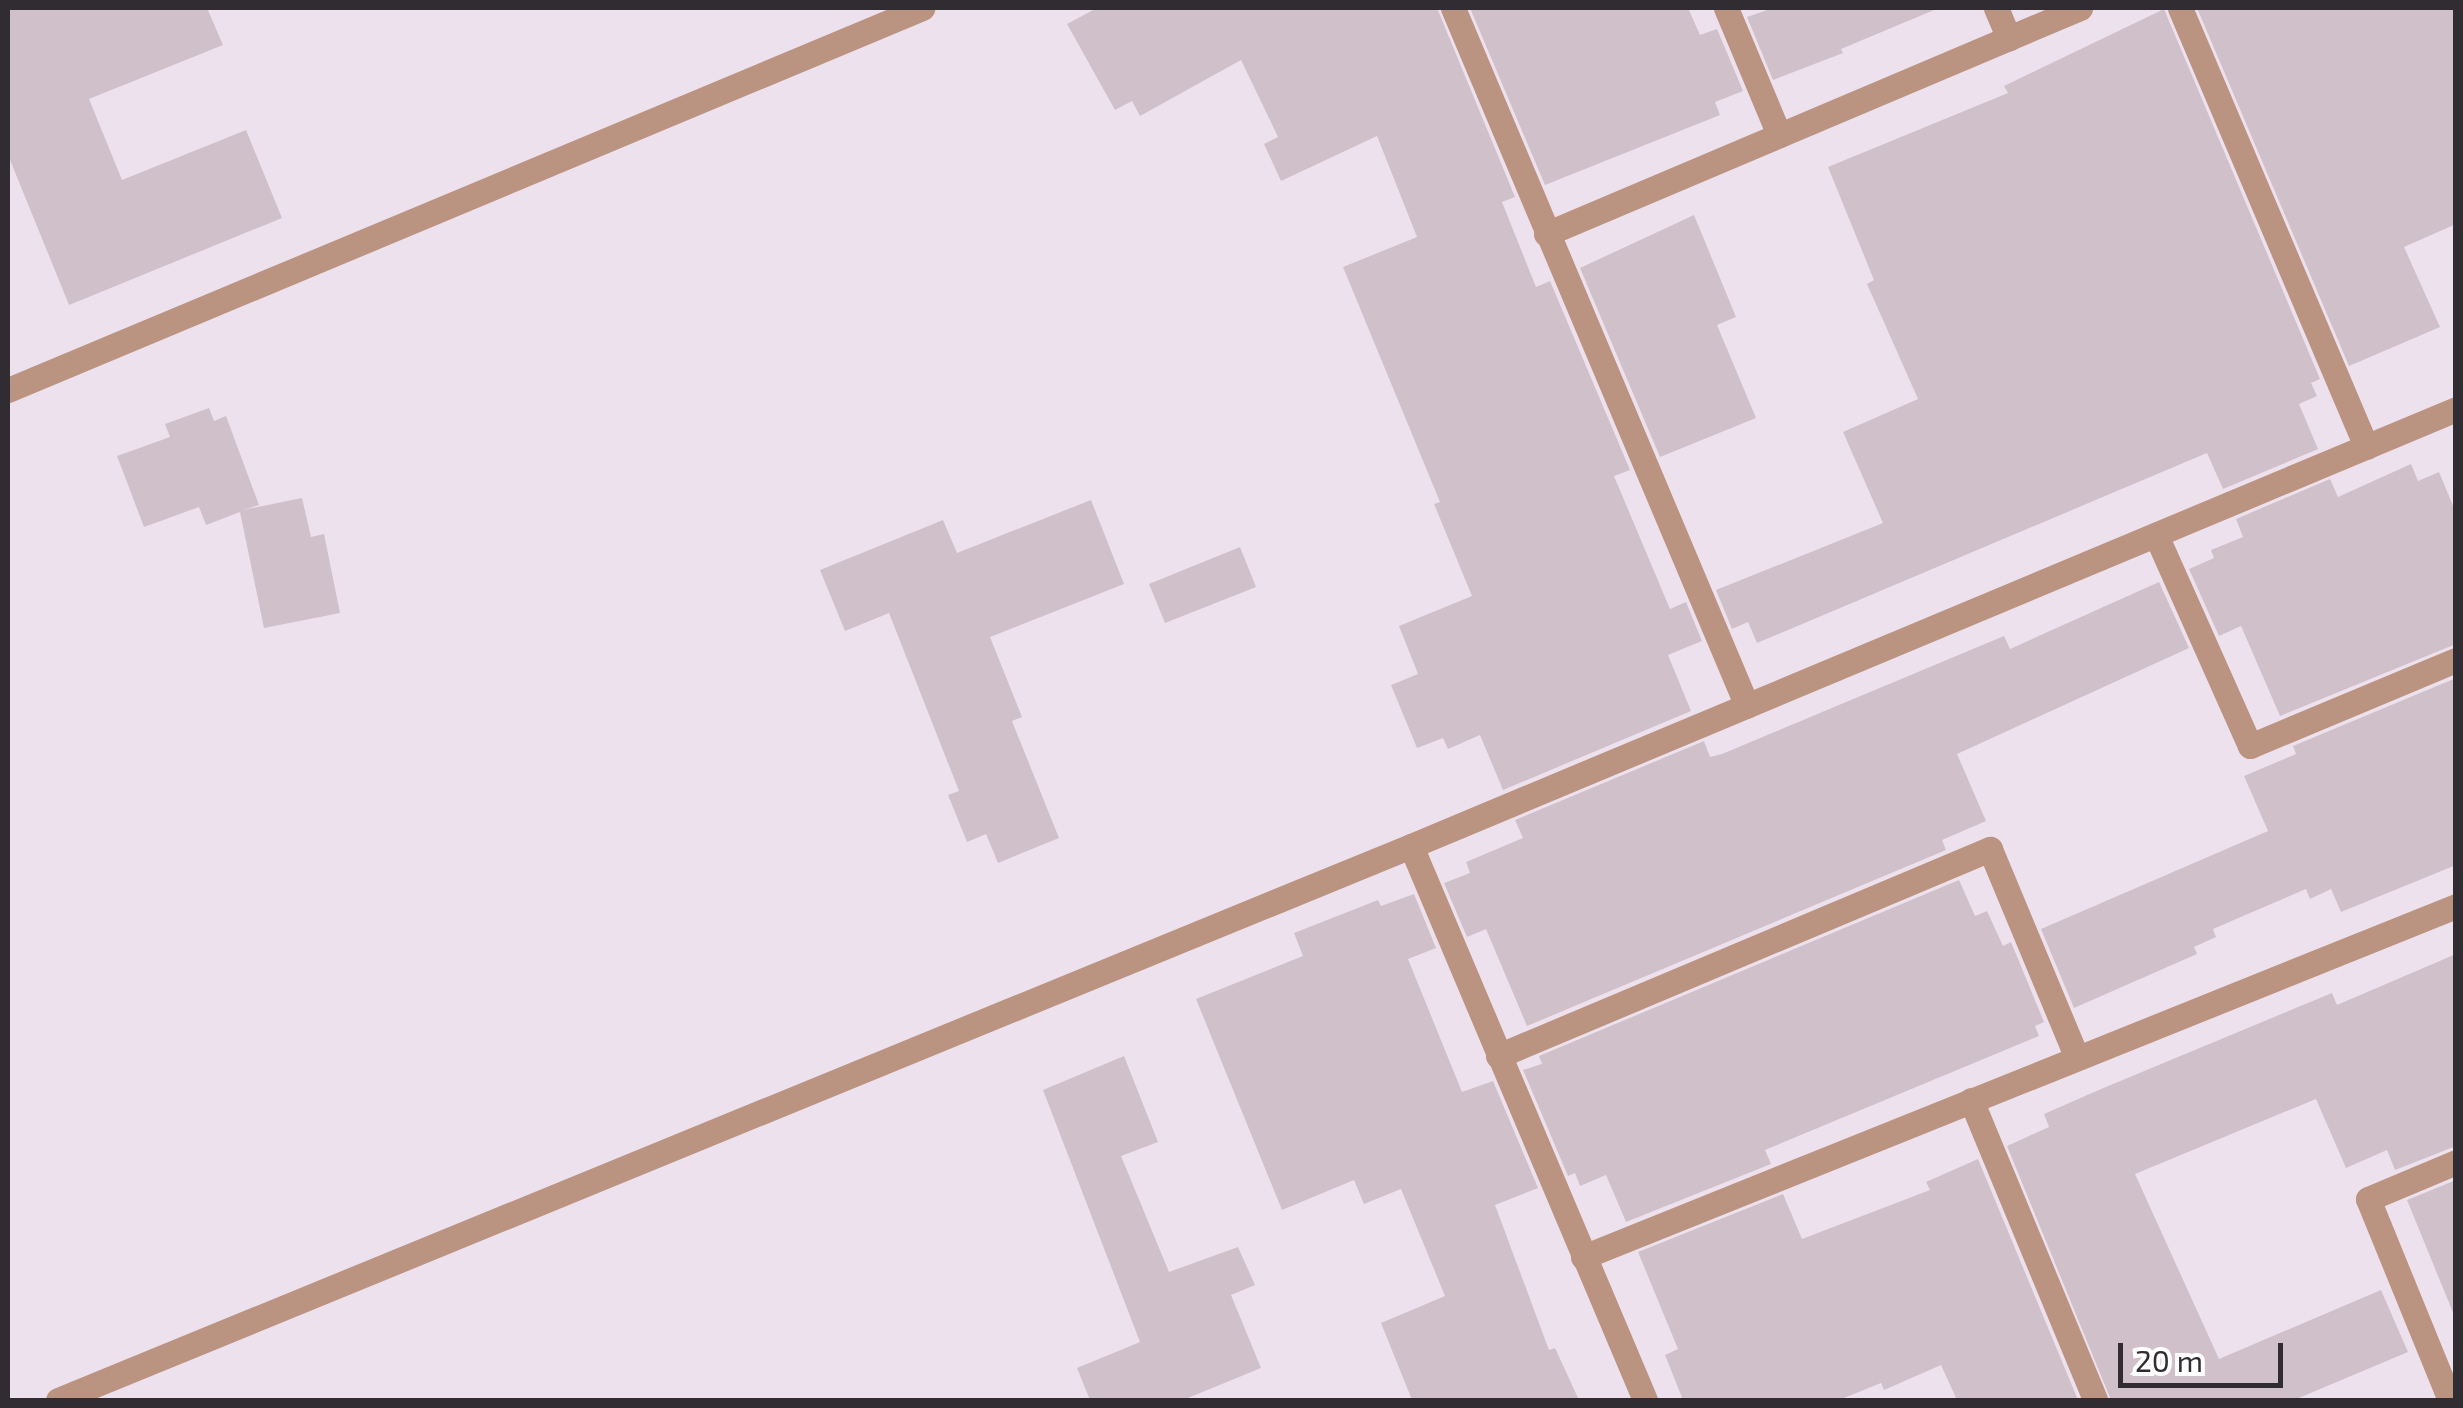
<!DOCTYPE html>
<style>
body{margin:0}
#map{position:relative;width:2463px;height:1408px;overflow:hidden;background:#eee1ee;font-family:"Exo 2",sans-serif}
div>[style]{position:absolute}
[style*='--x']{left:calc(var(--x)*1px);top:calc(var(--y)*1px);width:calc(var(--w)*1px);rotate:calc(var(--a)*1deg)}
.building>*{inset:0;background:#d0c0ca}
.street>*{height:25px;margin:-12.5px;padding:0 12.5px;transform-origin:12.5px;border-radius:12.5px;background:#ba9381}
span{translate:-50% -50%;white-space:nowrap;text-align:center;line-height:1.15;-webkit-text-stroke:10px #fff;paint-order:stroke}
.frame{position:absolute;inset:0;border:10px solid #312c31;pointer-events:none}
.scale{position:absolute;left:2118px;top:1343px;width:165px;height:45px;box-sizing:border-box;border:5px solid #312c31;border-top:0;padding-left:12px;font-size:30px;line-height:35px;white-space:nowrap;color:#312c31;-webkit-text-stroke:8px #fff;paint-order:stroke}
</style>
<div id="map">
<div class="building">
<div style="clip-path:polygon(8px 8px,207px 8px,223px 45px,89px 99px,122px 180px,246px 130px,282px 218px,69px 305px,8px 155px)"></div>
<div style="clip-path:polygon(1097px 8px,1437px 8px,1515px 197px,1502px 202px,1536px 287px,1550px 281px,1630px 470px,1614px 476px,1670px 609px,1686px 602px,1702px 641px,1668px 655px,1691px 711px,1503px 790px,1480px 735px,1448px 749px,1443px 738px,1417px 748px,1391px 685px,1418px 674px,1399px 626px,1472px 596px,1434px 504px,1440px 502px,1343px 267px,1417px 237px,1377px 136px,1281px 181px,1264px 144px,1278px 137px,1241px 60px,1140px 116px,1132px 101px,1115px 110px,1067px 24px)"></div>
<div style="clip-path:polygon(1470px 8px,1688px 8px,1700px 35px,1717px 29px,1743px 91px,1715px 102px,1720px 115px,1545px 185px)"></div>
<div style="clip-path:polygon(1773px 8px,1939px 8px,1841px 49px,1843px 53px,1773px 80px,1747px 17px)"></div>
<div style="clip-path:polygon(2197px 8px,2456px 8px,2456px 224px,2404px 247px,2440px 327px,2349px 366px)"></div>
<div style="clip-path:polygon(2164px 9px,2320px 379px,2311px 383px,2317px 396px,2299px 404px,2318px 449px,2223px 489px,2207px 453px,1757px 643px,1748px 622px,1732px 629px,1716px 590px,1883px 523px,1843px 432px,1918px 399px,1867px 284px,1874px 280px,1828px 167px,2008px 93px,2004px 86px)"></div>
<div style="clip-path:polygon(1694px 215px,1736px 317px,1717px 325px,1756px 418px,1660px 457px,1580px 268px)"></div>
<div style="clip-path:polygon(209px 408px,214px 421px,226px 416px,259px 505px,243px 510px,302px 498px,311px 537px,324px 534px,340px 613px,264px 628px,240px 512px,206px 525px,199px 507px,144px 527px,117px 456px,170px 437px,165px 424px)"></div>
<div style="clip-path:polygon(2411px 464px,2418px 481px,2439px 472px,2456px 513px,2456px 644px,2280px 716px,2241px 626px,2219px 636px,2189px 569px,2214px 558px,2211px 550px,2243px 537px,2236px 519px,2330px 479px,2338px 497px)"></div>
<div style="clip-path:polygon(1091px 500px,1124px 584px,990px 637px,1022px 717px,1012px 721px,1059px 838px,998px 863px,986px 834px,967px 842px,948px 795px,959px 791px,889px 613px,845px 631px,820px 570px,943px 520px,957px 553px)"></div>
<div style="clip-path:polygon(1240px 547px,1256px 587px,1165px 623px,1149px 584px)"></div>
<div style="clip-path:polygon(2159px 582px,2189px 648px,1957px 754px,1986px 821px,1942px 840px,1946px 850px,1527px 1026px,1486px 929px,1467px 937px,1444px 883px,1470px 873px,1466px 862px,1523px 838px,1515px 820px,1704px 741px,1710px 757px,1722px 754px,2004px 636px,2010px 649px)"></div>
<div style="clip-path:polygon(2456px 678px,2456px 865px,2341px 912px,2331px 889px,2310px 899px,2306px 889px,2213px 929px,2216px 937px,2194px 947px,2197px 954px,2074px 1008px,2041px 929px,2268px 831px,2244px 776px,2296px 754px,2293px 746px)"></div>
<div style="clip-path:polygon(1959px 880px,1975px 916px,1987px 911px,2003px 946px,2011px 942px,2044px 1022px,2035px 1026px,2039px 1036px,1765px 1150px,1771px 1164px,1626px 1222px,1606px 1175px,1580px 1186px,1575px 1173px,1568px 1176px,1523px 1070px,1542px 1064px,1539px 1056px)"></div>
<div style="clip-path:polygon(1414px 894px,1436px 948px,1408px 959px,1462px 1092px,1493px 1081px,1538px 1188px,1495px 1205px,1549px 1350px,1555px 1348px,1579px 1400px,1412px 1400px,1381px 1323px,1445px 1296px,1401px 1189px,1364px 1204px,1354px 1180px,1282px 1210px,1196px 999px,1303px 956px,1294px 933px,1378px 900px,1381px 906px)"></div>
<div style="clip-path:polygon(2456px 954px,2456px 1146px,2395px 1170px,2387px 1150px,2346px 1168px,2316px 1099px,2135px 1174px,2219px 1359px,2381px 1290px,2408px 1352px,2294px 1400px,2111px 1400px,2007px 1146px,2049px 1127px,2044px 1114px,2101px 1089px,2332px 993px,2337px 1005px)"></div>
<div style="clip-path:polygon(1124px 1056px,1158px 1142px,1121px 1156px,1169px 1272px,1238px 1247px,1255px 1285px,1231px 1295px,1261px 1368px,1183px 1400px,1090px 1400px,1077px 1368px,1140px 1342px,1043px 1090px)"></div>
<div style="clip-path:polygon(1978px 1159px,2078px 1400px,1957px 1400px,1941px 1365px,1884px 1390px,1881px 1383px,1839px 1400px,1683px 1400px,1665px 1355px,1678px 1349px,1638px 1252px,1783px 1194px,1802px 1239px,1930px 1190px,1926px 1182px)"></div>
<div style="clip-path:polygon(2456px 1180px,2456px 1315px,2454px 1315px,2407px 1200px)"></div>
</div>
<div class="street">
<div style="--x:1453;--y:8;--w:757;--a:67.16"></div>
<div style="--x:1726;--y:8;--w:138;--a:67.3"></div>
<div style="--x:1996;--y:8;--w:33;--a:67"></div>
<div style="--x:2180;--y:8;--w:477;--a:67"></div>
<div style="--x:1546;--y:234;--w:580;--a:-22.94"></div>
<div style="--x:8;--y:390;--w:991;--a:-22.68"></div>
<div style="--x:2156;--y:535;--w:231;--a:66"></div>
<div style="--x:2250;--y:746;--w:223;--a:-22.7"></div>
<div style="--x:1411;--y:846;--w:601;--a:67.1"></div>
<div style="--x:1498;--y:1056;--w:534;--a:-22.82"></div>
<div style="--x:1990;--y:849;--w:226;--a:67.4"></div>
<div style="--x:1971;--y:1100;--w:325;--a:67.5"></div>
<div style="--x:1583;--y:1257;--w:941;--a:-21.9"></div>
<div style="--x:58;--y:1400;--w:1462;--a:-22.27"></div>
<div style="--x:1411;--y:846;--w:1133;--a:-22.69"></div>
<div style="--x:2450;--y:1400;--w:217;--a:-112.2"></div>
<div style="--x:2368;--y:1199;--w:95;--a:-22.8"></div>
</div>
<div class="frame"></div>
<div class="scale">20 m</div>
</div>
